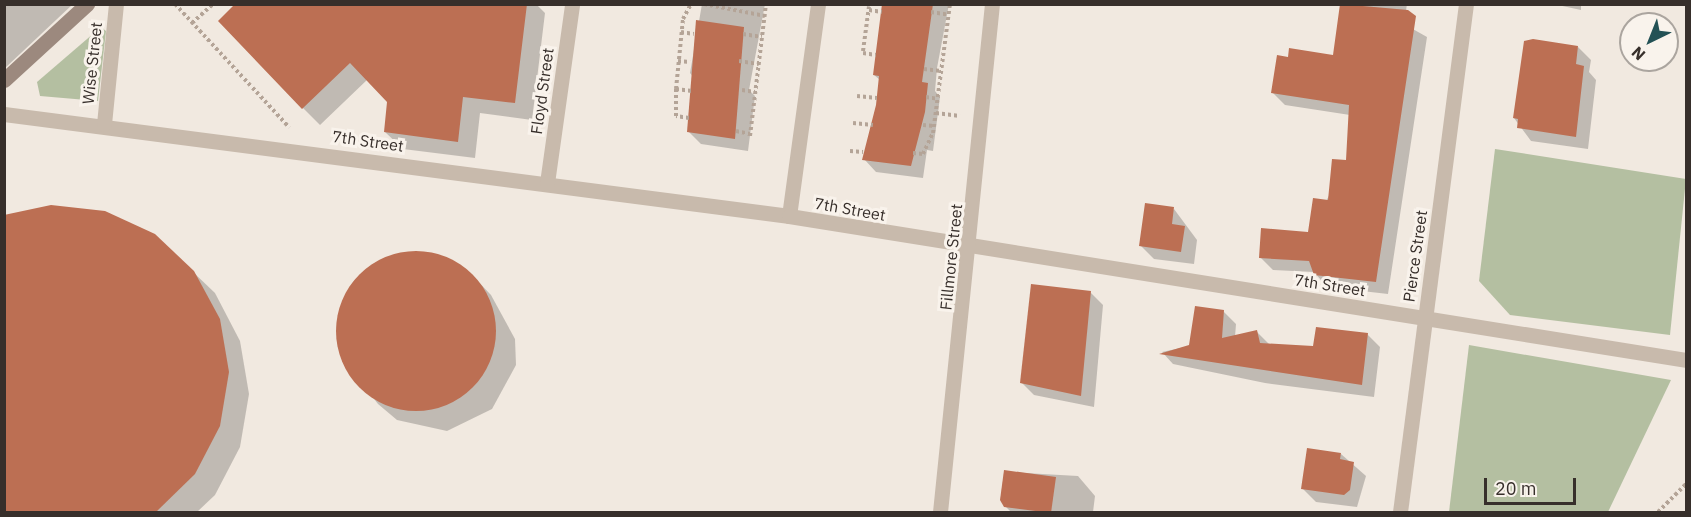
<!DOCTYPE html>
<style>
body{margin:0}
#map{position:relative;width:1691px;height:517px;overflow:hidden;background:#f1e9e0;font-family:"IBM Plex Sans",sans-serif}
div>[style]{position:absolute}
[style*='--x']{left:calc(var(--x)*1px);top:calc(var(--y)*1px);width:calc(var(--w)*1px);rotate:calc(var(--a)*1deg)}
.green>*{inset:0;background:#b4bfa1}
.shadow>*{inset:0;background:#0003}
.building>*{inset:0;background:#bc6f53}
.round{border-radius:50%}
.path>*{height:4px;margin-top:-2px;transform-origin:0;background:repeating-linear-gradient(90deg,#b4a497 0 3px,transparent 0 6px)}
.lane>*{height:15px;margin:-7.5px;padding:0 7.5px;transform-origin:7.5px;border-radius:7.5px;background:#c8baac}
.street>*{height:15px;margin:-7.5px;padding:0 7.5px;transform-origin:7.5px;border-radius:7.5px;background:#c8baac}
.secondary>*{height:15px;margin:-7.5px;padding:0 7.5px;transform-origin:7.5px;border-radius:7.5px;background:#9c897e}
span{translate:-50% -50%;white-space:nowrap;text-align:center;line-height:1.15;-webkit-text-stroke:6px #f9f3ec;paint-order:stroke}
.street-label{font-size:16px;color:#372f2b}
.frame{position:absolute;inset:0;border:6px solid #372f2b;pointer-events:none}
.north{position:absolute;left:1619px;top:12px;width:60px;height:60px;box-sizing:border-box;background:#f9f3ec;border:2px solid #aba59f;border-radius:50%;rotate:223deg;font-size:16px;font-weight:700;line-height:24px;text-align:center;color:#372f2b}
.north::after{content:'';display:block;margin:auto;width:21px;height:27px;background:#235155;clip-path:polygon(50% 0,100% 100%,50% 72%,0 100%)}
.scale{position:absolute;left:1484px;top:478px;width:92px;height:27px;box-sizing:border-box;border:3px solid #372f2b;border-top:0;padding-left:8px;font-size:18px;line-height:21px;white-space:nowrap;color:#372f2b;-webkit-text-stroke:4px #f9f3ec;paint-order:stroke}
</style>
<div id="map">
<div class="green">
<div style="clip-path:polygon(101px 27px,106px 31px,98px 101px,40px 96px,37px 82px)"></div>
<div style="clip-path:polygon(1495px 149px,1686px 179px,1670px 335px,1510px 315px,1479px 281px)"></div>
<div style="clip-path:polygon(1469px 345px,1671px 380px,1608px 512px,1449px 512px)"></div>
</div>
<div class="shadow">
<div style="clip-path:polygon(4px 4px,73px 4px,4px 69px)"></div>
<div style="clip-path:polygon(237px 4px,536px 4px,545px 13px,532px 120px,480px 113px,475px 158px,403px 149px,385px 132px,389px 101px,368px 79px,320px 125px,303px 108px)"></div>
<div style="clip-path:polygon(702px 4px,765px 4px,749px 90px,755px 96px,748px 151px,701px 144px,688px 131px,695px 79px,690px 73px)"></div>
<div style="clip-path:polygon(884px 4px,949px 4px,937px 68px,935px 91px,940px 97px,933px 151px,927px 150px,923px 178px,876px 172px,864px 159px,878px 106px,880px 80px,874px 75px)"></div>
<div style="clip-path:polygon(1342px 4px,1407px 4px,1404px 24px,1427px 37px,1388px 294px,1327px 287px,1314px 272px,1273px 270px,1260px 257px,1309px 233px,1347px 162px,1350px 115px,1285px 105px,1273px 93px,1289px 59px,1334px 57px)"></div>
<div style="clip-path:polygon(1553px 4px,1581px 4px,1581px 10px)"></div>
<div style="clip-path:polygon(1578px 47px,1591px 60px,1589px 72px,1596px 80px,1588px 149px,1531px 141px,1514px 118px)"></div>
<div style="clip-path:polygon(1174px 209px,1197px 240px,1194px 264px,1154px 259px,1141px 246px)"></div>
<div style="clip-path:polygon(424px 252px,470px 273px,491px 295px,515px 339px,516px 365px,492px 409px,447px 431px,397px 420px,378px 404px,343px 359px,337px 333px,341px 306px,353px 282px,373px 264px,398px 254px)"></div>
<div style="clip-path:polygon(193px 272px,215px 293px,240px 341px,249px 394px,240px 447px,215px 495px,197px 512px,4px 512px)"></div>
<div style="clip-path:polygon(1090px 292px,1103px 305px,1094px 407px,1034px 395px,1021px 382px)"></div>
<div style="clip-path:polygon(1223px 311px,1236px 324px,1235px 337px,1257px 332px,1270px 345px,1315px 348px,1367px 334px,1380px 347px,1374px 397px,1265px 383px,1173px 364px,1162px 352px,1190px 346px)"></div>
<div style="clip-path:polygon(1341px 454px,1366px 476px,1357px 507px,1316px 502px,1303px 489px)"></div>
<div style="clip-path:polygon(1005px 472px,1078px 476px,1095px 496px,1093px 512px,1011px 512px,1005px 506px)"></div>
</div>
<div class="building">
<div style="clip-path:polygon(235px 4px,527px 4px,515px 103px,463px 97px,458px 142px,384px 132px,387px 102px,350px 63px,302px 109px,218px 21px)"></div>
<div style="clip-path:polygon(882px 4px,933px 4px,922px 82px,928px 83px,925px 112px,911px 166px,862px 160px,876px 105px,879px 76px,873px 75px)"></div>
<div style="clip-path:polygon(1340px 4px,1408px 10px,1416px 16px,1376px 282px,1314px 275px,1309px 261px,1259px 258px,1261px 228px,1308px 232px,1313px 198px,1328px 200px,1332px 159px,1346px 160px,1349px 105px,1271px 93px,1277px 55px,1288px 57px,1289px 48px,1333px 55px)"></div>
<div style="clip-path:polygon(696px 20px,744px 27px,735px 139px,687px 132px)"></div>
<div style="clip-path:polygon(1533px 39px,1578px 46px,1576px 64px,1584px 66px,1576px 137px,1517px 128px,1518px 119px,1513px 118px,1524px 41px)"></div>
<div style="clip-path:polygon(1145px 203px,1174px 207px,1172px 224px,1185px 226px,1181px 252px,1139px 246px)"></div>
<div style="clip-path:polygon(51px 205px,105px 211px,155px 234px,194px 271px,220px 319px,229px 372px,220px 426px,195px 474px,155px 513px,4px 513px,4px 215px)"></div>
<div class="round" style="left:336px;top:251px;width:160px;height:160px"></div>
<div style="clip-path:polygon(1031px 284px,1091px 291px,1081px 396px,1020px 383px)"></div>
<div style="clip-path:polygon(1195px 306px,1224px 310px,1222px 338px,1257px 330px,1260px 343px,1313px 346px,1316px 327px,1368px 333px,1362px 385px,1159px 354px,1189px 345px)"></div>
<div style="clip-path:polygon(1307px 448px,1341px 453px,1340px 459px,1354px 462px,1350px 490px,1344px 495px,1301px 489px)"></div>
<div style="clip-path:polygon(1004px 470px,1056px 477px,1051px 513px,1004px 507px,1000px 500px)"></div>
</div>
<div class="path">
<div style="--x:175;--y:4;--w:168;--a:47.2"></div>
<div style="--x:704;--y:4;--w:62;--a:11.1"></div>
<div style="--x:869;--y:10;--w:13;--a:9"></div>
<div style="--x:931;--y:12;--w:18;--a:9"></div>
<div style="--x:192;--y:23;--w:28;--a:-42"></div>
<div style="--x:681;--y:32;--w:13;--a:9"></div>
<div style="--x:743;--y:34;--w:19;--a:9"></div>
<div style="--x:863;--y:51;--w:45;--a:-82.4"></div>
<div style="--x:863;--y:53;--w:13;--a:9"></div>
<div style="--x:678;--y:61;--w:12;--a:5"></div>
<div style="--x:739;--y:61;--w:20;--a:9"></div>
<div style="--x:924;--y:69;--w:17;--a:7"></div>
<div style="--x:676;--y:89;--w:16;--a:7"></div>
<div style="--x:742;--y:90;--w:13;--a:9"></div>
<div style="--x:857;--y:96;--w:20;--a:6"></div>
<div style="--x:926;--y:97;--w:12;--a:9"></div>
<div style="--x:936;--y:113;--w:24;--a:7"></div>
<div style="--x:689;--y:118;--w:13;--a:-171"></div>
<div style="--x:676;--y:116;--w:27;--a:-90"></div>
<div style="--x:676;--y:89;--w:70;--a:-84.3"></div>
<div style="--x:683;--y:19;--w:17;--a:-62"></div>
<div style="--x:853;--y:123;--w:20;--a:6"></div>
<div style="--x:923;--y:125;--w:11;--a:5"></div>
<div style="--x:736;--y:131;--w:14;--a:12"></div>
<div style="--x:750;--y:136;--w:133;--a:-83.1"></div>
<div style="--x:850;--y:151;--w:13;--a:4"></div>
<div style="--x:913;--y:153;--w:10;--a:6"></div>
<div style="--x:923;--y:154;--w:23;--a:-65"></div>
<div style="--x:933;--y:133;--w:130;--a:-82.5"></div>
<div style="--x:1658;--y:512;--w:40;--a:-45"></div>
</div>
<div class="lane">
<div style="--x:789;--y:216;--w:214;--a:-82.2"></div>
</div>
<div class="street">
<div style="--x:4;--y:114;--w:792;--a:7.4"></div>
<div style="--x:789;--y:216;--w:908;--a:9.12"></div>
<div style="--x:104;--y:124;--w:121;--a:-84.3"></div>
<div style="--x:547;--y:183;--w:181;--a:-82"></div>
<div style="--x:940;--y:512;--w:511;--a:-84.16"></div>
<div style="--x:1400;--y:512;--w:512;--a:-82.6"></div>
</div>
<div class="secondary">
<div style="--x:4;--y:80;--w:113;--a:-42.5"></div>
</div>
<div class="street-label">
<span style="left:92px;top:63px;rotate:-84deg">Wise Street</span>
<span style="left:542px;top:91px;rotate:-82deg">Floyd Street</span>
<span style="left:368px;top:141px;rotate:8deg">7th Street</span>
<span style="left:850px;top:209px;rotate:10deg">7th Street</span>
<span style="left:1415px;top:256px;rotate:-82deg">Pierce Street</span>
<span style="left:951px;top:257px;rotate:-84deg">Fillmore Street</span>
<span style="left:1330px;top:285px;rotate:9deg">7th Street</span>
</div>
<div class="frame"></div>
<div class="north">N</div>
<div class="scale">20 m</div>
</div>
